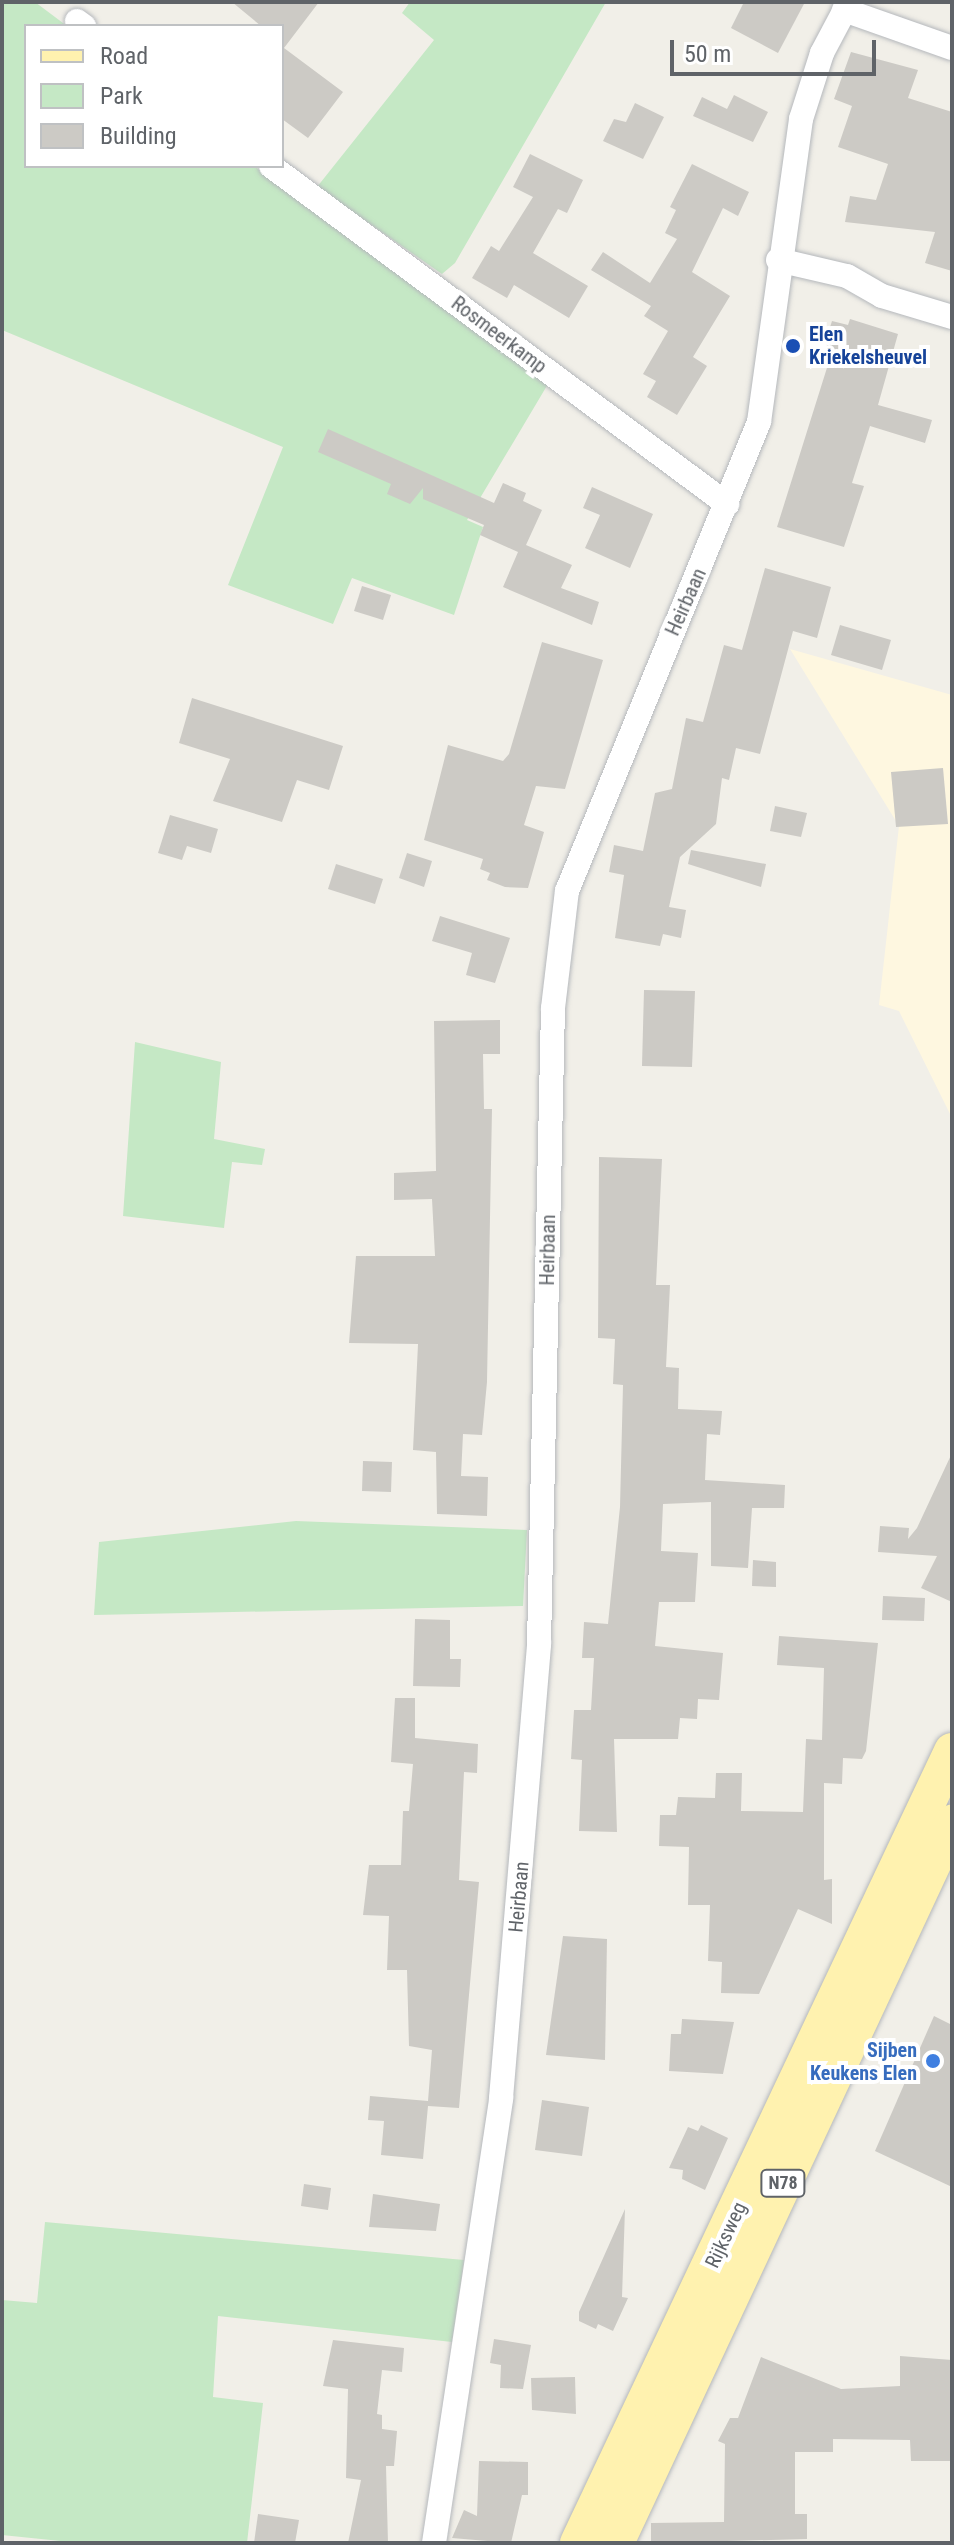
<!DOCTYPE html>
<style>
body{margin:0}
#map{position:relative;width:954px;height:2545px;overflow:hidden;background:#f1efe8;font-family:"Roboto Condensed",sans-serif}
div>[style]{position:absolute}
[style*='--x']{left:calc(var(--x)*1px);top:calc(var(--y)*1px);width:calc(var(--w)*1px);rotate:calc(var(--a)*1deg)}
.commercial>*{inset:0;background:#fef7e0}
.green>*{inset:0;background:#c5e8c5}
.building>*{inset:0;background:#cccac5}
.roads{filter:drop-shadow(0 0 2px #b5b8bc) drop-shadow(0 0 2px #b5b8bc)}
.street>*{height:24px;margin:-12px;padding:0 12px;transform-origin:12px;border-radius:12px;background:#fff}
.primary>*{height:36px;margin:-18px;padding:0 18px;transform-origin:18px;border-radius:18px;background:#fff2af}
.dots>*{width:22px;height:22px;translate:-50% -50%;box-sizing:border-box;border:4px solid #fff;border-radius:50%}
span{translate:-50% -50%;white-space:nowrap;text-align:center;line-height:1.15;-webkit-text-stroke:8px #fff;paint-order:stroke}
.shield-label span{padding:2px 6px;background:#fff;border:2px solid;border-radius:6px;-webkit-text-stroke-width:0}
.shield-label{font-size:18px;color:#5f6368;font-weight:700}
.transit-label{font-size:20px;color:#164399;font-weight:700}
.left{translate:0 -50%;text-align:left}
.street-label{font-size:20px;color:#5f6368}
.shop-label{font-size:20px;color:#366cbe;font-weight:700}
.right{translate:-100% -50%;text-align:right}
.frame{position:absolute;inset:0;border:4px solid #5f6368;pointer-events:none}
.legend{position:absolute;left:24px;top:24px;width:260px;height:144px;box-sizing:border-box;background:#fff;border:2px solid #bfc1c3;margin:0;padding:10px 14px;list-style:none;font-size:24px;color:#5f6368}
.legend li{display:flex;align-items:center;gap:16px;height:40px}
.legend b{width:40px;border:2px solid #bfc1c3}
.scale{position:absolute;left:670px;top:40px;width:206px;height:36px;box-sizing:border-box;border:4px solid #5f6368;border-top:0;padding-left:10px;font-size:24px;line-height:28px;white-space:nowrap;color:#5f6368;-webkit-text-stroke:6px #fff;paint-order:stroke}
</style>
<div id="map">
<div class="commercial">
<div style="clip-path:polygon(790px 649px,952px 695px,952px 1118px,899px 1011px,879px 1005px,899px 826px)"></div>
</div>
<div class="green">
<div style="clip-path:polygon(2px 2px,35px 2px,67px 26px,26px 26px,26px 166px,254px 166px,548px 384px,467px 520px,483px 527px,454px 615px,352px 578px,333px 624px,228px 585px,283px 447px,2px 330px)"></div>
<div style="clip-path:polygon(410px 2px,606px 2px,455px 263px,442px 274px,317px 187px,434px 40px,402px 13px)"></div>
<div style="clip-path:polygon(135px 1042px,221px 1062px,214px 1139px,265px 1149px,262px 1165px,232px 1162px,224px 1228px,123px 1216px)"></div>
<div style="clip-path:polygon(296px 1521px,527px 1530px,523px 1606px,94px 1615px,99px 1542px)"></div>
<div style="clip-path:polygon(45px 2222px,464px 2260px,452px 2342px,218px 2316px,213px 2397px,263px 2403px,247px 2543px,80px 2543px,2px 2535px,2px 2300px,37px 2303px)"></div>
</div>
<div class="building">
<div style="clip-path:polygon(232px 2px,319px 2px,284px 48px,343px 92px,308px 138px,282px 119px,282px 26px,261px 26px)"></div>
<div style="clip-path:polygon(744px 2px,805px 2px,778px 53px,731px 28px)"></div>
<div style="clip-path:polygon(851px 52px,918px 70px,908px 98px,952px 112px,952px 271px,925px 263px,935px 232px,845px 222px,850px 196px,876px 200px,888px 164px,838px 147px,852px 106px,834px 99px)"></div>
<div style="clip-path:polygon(734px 95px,768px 112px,753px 142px,693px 116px,702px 97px,727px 109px)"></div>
<div style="clip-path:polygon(635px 103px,664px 117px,643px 159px,603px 141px,614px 119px,626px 122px)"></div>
<div style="clip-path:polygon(530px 154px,583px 180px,567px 213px,558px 209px,533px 253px,588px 286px,569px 318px,514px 285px,507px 298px,472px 278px,491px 246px,499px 251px,533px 197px,513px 187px)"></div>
<div style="clip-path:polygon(692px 164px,749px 192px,738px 216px,723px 208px,692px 272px,730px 296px,693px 357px,707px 366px,677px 415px,647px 397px,656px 381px,643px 374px,668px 331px,644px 316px,651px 306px,591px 270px,603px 252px,650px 283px,677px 239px,665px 233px,676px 210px,670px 207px)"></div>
<div style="clip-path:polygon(850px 319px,898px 334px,878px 405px,932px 420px,925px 443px,870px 426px,852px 483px,864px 486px,844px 547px,777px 527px,831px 355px,822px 352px,832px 321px,848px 325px)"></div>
<div style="clip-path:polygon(328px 429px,494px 503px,503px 483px,526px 493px,523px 501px,542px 510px,526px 545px,572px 565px,561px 588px,599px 602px,592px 625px,503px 587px,518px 552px,480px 535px,484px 525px,423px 499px,423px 488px,410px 504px,387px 494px,391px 484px,318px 452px)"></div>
<div style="clip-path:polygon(592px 487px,653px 514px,630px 568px,585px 548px,600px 515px,583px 508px)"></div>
<div style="clip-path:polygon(765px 568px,831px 587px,817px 638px,793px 631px,760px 754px,736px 748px,729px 780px,722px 778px,716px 824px,680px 857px,669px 907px,686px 910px,681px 938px,663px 934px,660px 946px,615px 938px,624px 875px,609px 872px,614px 845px,643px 851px,655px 793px,672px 789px,686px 718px,703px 722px,724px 645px,742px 650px)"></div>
<div style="clip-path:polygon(362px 586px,391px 595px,383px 620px,354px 611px)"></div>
<div style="clip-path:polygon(840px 625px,891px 640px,882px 670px,831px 655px)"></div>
<div style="clip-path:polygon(542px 642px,603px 660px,565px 789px,536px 786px,524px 825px,544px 832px,528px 888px,505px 887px,487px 880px,490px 873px,480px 869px,483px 859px,424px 840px,448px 745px,503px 761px,509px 754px)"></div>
<div style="clip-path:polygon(192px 698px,343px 746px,329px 790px,297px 780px,282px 822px,213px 801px,230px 759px,179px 743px)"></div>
<div style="clip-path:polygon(943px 768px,948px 824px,896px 827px,891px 772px)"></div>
<div style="clip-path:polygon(775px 806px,807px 813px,801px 837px,770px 831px)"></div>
<div style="clip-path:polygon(170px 815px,218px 829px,211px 853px,187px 846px,182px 860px,158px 853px)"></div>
<div style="clip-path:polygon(691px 850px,766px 864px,761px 887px,688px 864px)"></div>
<div style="clip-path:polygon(407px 853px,432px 861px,424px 887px,399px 878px)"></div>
<div style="clip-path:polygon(336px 864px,383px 879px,375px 904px,328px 889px)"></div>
<div style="clip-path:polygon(440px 916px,510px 938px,495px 983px,466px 975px,472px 953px,432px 941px)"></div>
<div style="clip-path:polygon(644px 990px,695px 991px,692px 1067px,642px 1066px)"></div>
<div style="clip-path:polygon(500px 1020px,500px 1054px,483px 1054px,484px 1109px,492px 1109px,487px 1382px,482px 1435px,463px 1434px,461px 1476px,488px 1477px,487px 1516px,437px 1514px,436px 1452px,413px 1450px,418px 1344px,349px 1343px,356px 1256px,435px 1256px,432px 1199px,394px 1200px,394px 1173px,436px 1171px,434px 1021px)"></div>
<div style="clip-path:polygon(599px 1157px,662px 1159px,656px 1285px,670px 1285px,666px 1367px,679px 1368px,678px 1409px,722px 1411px,720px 1435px,707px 1434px,705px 1480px,785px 1485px,784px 1508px,752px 1508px,748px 1568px,711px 1566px,711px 1502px,663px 1504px,661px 1551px,698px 1553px,695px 1602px,659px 1602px,655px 1646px,723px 1653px,719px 1700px,698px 1699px,697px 1719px,680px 1718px,678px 1739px,614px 1739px,617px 1832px,579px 1831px,582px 1760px,571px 1759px,574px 1710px,591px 1710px,594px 1658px,582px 1658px,584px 1622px,608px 1624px,620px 1507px,623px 1385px,613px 1384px,615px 1339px,598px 1338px)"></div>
<div style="clip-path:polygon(952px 1453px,952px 1602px,921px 1588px,937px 1556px,878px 1552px,880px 1526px,909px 1528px,908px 1539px,917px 1528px)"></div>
<div style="clip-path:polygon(363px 1461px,392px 1462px,391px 1492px,362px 1491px)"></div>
<div style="clip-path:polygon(753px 1560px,776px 1562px,776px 1587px,752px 1586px)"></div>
<div style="clip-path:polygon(883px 1596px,925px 1598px,924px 1621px,882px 1620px)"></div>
<div style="clip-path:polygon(415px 1619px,450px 1620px,450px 1659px,461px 1659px,460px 1687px,413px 1686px)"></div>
<div style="clip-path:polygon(779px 1636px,878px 1643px,866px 1751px,862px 1759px,843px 1758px,842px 1784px,824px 1783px,824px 1880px,832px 1879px,832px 1924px,798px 1909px,759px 1994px,721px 1993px,722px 1962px,708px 1961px,710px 1905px,688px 1905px,689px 1847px,659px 1846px,660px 1815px,676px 1815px,678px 1797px,715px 1798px,716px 1773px,742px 1773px,741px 1811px,803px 1812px,806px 1739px,822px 1740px,824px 1668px,777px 1665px)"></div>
<div style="clip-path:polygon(395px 1698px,415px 1698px,415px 1738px,478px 1744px,477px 1773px,464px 1772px,459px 1880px,479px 1882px,459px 2108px,428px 2106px,423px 2159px,381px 2155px,384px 2121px,368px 2120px,370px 2096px,428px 2101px,432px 2050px,409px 2046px,407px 1970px,387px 1970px,389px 1916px,363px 1915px,369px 1865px,401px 1865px,403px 1811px,409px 1811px,413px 1764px,391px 1762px)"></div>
<div style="clip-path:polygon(563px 1936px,607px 1939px,605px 2060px,546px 2055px)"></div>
<div style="clip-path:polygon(934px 2016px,952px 2025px,952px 2187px,875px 2151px)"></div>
<div style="clip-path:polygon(682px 2019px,734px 2022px,723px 2074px,669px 2071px,671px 2034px,681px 2034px)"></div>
<div style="clip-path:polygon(542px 2100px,589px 2107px,582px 2156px,535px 2150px)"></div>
<div style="clip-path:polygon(701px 2125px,728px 2138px,705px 2190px,682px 2179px,683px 2170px,669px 2168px,688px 2127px,698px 2131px)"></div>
<div style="clip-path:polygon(304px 2184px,331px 2188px,328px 2210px,301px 2206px)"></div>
<div style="clip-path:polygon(373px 2194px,440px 2204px,436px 2231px,369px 2227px)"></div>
<div style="clip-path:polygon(625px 2209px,622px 2297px,628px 2298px,613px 2331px,598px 2324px,596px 2329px,579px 2321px,579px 2312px)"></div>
<div style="clip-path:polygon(494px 2339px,531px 2345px,523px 2389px,500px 2388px,501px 2365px,490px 2363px)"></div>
<div style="clip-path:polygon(333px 2340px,404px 2348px,402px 2372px,382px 2370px,377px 2414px,382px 2415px,382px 2429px,397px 2431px,394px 2466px,386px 2466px,388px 2543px,348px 2543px,361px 2480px,346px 2478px,348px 2389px,323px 2386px)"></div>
<div style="clip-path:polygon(900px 2356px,952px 2360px,952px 2461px,911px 2461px,910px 2440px,833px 2439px,833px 2452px,795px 2452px,795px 2514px,807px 2514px,807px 2539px,651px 2543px,651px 2523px,724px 2522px,725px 2444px,718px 2441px,730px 2418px,738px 2418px,761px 2357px,841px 2389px,900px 2386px)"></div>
<div style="clip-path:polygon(575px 2377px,576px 2414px,532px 2410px,531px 2378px)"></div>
<div style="clip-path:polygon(479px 2461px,528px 2462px,528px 2495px,522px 2495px,511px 2543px,452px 2538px,464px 2510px,477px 2516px)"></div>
<div style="clip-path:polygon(258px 2514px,299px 2520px,295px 2543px,254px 2543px)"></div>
</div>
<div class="roads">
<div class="street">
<div style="--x:844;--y:10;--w:114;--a:19.4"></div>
<div style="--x:77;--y:21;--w:9;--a:36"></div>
<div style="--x:271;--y:166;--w:568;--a:36.55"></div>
<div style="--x:778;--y:260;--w:71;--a:13.1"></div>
<div style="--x:847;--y:276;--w:40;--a:29.7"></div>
<div style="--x:882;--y:296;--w:73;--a:16.7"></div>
<div style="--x:434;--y:2543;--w:450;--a:-81.4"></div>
<div style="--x:501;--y:2098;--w:456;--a:-85.2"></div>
<div style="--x:539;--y:1644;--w:636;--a:-88.74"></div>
<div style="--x:553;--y:1008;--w:118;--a:-83.2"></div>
<div style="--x:567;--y:891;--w:507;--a:-67.74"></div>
<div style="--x:759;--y:422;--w:306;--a:-82.1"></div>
<div style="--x:801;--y:119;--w:69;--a:-72.3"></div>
<div style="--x:822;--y:53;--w:58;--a:-62.1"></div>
</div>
<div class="primary">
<div style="--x:578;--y:2543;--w:876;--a:-64.72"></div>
<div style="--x:616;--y:2543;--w:795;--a:-64.98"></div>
</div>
</div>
<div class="dots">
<div style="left:793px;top:346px;background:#1a4fb4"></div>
<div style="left:933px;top:2061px;background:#3f7fe0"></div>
</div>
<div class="shield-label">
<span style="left:783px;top:2183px">N78</span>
</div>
<div class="transit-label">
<span class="left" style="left:809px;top:346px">Elen<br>Kriekelsheuvel</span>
</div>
<div class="street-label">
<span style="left:499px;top:335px;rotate:37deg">Rosmeerkamp</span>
<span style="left:686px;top:602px;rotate:-66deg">Heirbaan</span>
<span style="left:548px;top:1250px;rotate:-89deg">Heirbaan</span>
<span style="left:519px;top:1897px;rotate:-85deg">Heirbaan</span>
<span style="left:726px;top:2235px;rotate:-65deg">Rijksweg</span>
</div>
<div class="shop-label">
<span class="right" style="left:917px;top:2062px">Sijben<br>Keukens Elen</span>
</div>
<div class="frame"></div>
<ul class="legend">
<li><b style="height:10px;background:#fff2af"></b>Road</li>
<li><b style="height:22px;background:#c5e8c5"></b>Park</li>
<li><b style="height:22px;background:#cccac5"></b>Building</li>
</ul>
<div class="scale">50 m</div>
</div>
